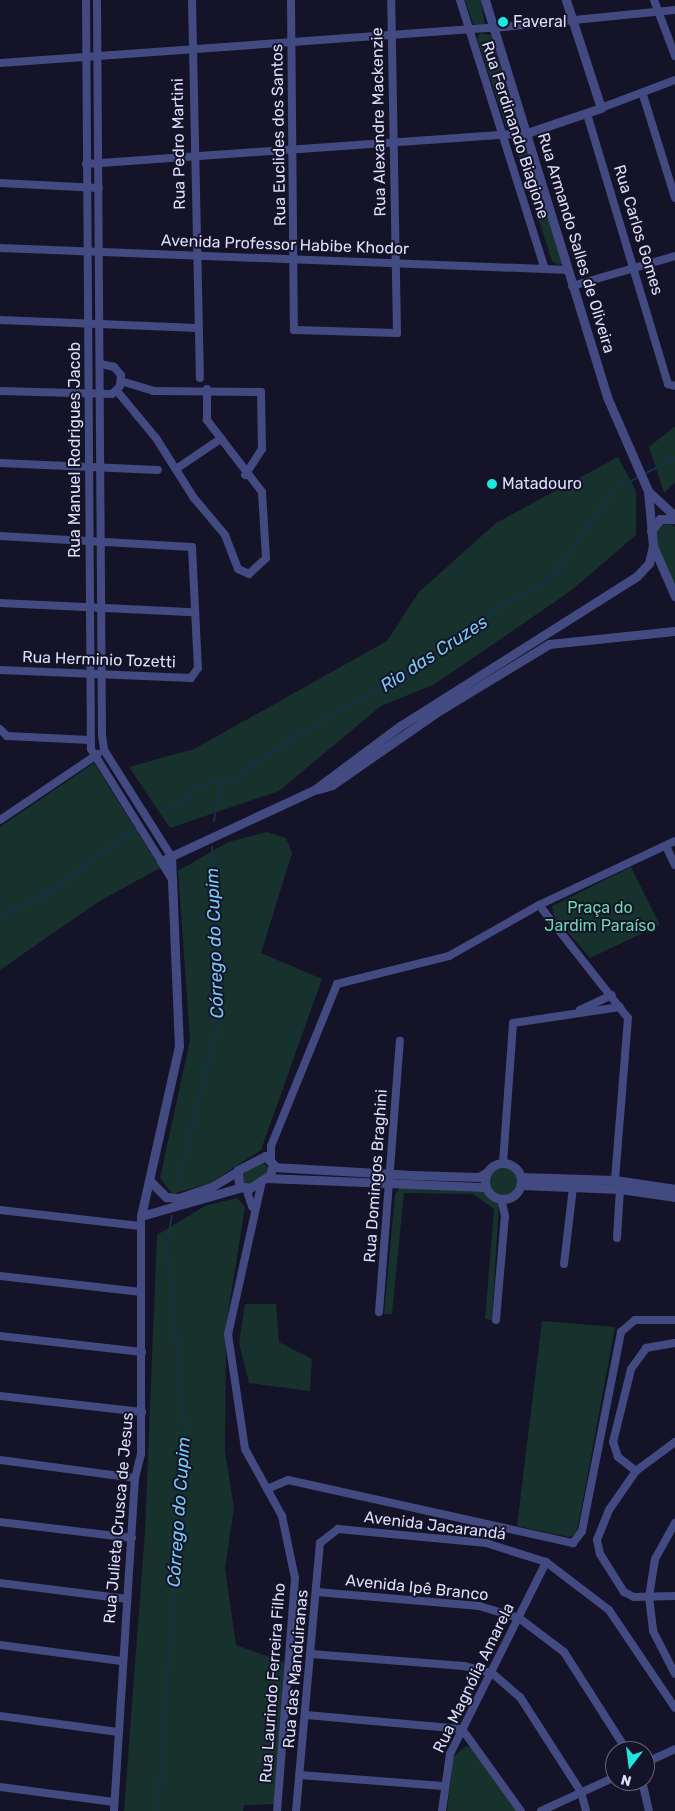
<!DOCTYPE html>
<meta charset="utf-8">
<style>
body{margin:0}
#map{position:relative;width:675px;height:1811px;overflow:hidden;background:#141328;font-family:Rubik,sans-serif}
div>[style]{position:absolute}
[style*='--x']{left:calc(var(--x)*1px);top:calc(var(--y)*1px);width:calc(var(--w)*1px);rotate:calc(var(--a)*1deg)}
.green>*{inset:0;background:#17312c}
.round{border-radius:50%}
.stream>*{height:2px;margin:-1px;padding:0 1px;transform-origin:1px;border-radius:1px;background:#15304a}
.minor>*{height:8px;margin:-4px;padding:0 4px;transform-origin:4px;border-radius:4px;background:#434a82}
.tertiary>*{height:9px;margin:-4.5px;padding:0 4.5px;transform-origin:4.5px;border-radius:4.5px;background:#434a82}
.tertiary>.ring{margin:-4.5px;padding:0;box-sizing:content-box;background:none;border:9px solid #434a82;border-radius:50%}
.dots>*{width:14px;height:14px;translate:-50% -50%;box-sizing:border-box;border:2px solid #141328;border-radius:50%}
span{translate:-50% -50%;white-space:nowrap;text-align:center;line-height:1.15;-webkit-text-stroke:4px #141328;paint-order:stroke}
.poi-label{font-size:16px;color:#dddefb}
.left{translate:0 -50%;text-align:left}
.street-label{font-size:16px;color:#dddefb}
.park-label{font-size:16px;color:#6fd5ad}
.water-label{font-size:18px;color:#76caf1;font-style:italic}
.north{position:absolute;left:605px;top:1741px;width:50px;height:50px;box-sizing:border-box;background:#141328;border:1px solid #64647c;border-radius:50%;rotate:195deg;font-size:14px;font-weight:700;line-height:20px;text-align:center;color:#dddefb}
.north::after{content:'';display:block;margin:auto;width:18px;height:22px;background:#1de7de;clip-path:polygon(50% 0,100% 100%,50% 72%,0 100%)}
</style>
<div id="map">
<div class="green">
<div style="clip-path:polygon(465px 0,481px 0,485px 26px,473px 24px)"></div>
<div style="clip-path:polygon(480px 33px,491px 35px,519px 126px,513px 131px,506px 127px,477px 38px)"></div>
<div style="clip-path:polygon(524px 138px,562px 264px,559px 265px,552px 261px,514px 145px,516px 139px)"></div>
<div style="clip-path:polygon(675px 426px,675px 482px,664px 493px,649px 447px)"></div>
<div style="clip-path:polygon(618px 457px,636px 491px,636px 535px,572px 590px,435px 684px,381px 706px,279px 791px,170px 828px,129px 767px,194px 749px,387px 641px,419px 592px,496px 523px)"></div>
<div style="clip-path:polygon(671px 524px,675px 527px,675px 585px,654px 540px,660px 525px)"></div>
<div style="clip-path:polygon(94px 763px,160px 868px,98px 902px,0 970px,0 827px)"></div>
<div style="clip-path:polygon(267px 832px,286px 838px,292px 853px,261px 953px,322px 979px,261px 1150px,210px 1183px,172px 1194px,160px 1178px,190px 1040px,178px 871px,228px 842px)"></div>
<div style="clip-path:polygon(631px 867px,660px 925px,590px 958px,554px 916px,552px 906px)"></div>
<div style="clip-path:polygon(262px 1161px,270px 1170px,252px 1184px,242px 1184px,242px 1173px)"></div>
<div class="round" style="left:487px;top:1165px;width:32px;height:32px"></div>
<div style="clip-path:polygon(400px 1187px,486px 1190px,499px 1203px,492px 1320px,485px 1319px,494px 1209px,473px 1194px,404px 1193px,392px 1314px,384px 1314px,395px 1195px)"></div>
<div style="clip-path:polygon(237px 1198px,245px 1207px,226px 1326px,225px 1451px,234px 1508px,225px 1568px,236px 1645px,284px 1662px,277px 1804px,244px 1805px,243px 1811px,124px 1811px,145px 1531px,157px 1235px,205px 1206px)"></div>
<div style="clip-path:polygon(245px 1304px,276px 1304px,279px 1342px,312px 1359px,310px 1391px,249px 1383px,239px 1343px)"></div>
<div style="clip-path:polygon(542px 1321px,615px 1327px,581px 1511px,576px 1534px,569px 1537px,517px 1526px)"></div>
<div style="clip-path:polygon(466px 1746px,471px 1747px,517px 1811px,447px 1811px,453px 1757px)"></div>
</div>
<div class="stream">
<div style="--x:644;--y:474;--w:34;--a:-26"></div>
<div style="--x:164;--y:811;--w:25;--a:-27"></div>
<div style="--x:186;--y:800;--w:15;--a:-58"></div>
<div style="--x:194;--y:787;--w:41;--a:-11.3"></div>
<div style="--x:234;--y:779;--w:70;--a:-35.1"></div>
<div style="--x:291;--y:739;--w:169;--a:-29.7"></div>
<div style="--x:438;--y:655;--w:78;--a:-37.7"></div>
<div style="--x:500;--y:607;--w:45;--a:-27.7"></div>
<div style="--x:540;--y:586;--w:27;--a:-45"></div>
<div style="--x:559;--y:567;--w:96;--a:-54.3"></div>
<div style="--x:615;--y:489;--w:28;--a:-27"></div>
<div style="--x:214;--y:821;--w:39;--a:-81"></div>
<div style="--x:0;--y:917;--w:64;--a:-26.2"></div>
<div style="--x:57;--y:889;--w:36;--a:-42"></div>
<div style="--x:84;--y:865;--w:65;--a:-33.7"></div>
<div style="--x:177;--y:1186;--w:171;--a:-75.5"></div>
<div style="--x:220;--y:1020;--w:174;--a:-92.6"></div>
<div style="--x:158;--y:1811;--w:382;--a:-85.9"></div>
<div style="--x:185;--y:1430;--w:185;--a:-95.6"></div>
<div style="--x:167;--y:1246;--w:31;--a:-81"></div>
</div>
<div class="minor">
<div style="--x:86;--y:0;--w:749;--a:89.62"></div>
<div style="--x:91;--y:749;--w:132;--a:58"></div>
<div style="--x:97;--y:0;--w:735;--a:89.61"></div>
<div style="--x:102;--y:735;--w:15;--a:82"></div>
<div style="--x:104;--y:750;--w:125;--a:57.7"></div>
<div style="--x:192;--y:0;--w:378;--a:88.8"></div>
<div style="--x:291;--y:0;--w:330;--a:89.5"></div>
<div style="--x:294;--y:330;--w:103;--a:1.7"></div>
<div style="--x:397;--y:333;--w:333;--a:-91"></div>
<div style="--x:460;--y:0;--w:282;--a:72.5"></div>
<div style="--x:654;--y:0;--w:60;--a:69.4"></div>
<div style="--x:0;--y:63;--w:495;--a:-4.1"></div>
<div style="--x:494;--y:28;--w:182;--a:-5.7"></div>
<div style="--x:643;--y:95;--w:108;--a:72.7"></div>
<div style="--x:601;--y:108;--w:79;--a:-20.7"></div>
<div style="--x:587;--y:114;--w:282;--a:73.3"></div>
<div style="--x:668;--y:384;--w:7;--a:16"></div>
<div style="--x:86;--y:164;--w:442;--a:-4"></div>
<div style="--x:0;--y:183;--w:99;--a:2.9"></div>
<div style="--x:0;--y:248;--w:569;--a:2.21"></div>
<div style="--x:572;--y:286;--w:107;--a:-16.2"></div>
<div style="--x:0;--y:320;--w:198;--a:2.3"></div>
<div style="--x:121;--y:381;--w:34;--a:17"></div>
<div style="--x:153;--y:391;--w:108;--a:0.5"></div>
<div style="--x:261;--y:392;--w:57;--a:89"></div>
<div style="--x:262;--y:449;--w:31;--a:123"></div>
<div style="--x:0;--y:391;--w:112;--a:1.5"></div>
<div style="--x:112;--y:394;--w:11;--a:-45"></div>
<div style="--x:120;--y:386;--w:11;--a:-85"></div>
<div style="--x:121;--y:375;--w:11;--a:-131"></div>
<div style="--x:114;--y:367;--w:13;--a:-167"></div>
<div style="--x:117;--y:391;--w:61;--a:50.3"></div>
<div style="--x:156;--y:438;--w:71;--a:57.7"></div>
<div style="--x:194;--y:498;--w:48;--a:50"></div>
<div style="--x:225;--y:535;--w:36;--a:69"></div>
<div style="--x:238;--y:569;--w:12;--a:24"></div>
<div style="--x:249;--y:574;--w:23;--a:-43"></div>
<div style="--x:266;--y:558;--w:66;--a:-93.5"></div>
<div style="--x:262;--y:492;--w:91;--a:-127.4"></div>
<div style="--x:207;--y:420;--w:31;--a:-90"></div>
<div style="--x:0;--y:463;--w:158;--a:2.5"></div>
<div style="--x:176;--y:469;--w:52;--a:-34"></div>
<div style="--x:0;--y:536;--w:192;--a:3.3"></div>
<div style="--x:192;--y:547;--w:121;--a:87.2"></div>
<div style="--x:198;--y:668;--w:12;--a:125"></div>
<div style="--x:191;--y:678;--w:191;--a:-177.6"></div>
<div style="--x:0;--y:603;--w:194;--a:2.7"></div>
<div style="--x:0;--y:729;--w:10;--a:45"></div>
<div style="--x:7;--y:736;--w:83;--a:2.8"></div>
<div style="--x:0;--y:820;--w:118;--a:-34"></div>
<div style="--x:666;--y:846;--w:21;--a:65"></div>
<div style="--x:539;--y:905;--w:144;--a:51.8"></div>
<div style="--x:628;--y:1018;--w:163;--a:94.6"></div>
<div style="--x:580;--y:1010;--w:35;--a:-25"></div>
<div style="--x:271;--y:1161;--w:15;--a:-90"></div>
<div style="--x:271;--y:1146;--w:175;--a:-67.8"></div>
<div style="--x:337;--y:984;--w:115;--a:-14"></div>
<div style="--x:449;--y:956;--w:103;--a:-29.5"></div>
<div style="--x:539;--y:905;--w:150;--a:-25.2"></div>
<div style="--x:503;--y:1163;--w:140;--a:-85.9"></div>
<div style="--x:513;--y:1023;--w:108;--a:-8.5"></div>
<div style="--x:262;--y:1181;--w:157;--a:102.5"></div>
<div style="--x:228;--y:1334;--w:116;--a:81.6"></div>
<div style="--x:245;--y:1449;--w:77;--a:61.1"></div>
<div style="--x:282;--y:1516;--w:63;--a:78.2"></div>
<div style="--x:295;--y:1578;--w:234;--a:94.4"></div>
<div style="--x:246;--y:1188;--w:20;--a:72"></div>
<div style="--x:0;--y:1210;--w:141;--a:6.5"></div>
<div style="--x:617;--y:1238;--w:49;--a:-86.5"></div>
<div style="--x:564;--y:1264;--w:78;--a:-83.3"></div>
<div style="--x:0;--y:1276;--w:142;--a:6.5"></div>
<div style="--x:379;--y:1312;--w:272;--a:-85.6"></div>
<div style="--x:496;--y:1320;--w:104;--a:-85.1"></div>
<div style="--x:505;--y:1216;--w:17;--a:-103"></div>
<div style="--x:0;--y:1336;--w:143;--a:6.4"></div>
<div style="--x:0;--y:1396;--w:143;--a:6.4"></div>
<div style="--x:675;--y:1442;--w:49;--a:143.4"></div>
<div style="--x:636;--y:1471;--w:47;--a:124.7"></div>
<div style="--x:609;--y:1510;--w:32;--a:112"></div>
<div style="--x:597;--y:1540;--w:14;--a:78"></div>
<div style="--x:600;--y:1554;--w:45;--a:57.7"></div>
<div style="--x:624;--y:1592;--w:11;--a:27"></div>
<div style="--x:634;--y:1597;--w:41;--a:-1.4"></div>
<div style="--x:0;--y:1460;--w:136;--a:7.6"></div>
<div style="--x:636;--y:1471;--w:23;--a:-142"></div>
<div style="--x:618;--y:1457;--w:16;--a:-108"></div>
<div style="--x:613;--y:1442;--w:75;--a:-76.1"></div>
<div style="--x:631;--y:1369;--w:26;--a:-54"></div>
<div style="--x:646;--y:1348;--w:29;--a:-10"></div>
<div style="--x:267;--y:1489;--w:23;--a:-23"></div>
<div style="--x:288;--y:1480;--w:292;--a:12.5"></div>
<div style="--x:573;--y:1543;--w:15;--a:-53"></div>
<div style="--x:582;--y:1531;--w:203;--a:-78.9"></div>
<div style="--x:621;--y:1332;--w:18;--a:-41"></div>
<div style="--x:635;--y:1320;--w:40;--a:0"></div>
<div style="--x:0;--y:1522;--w:133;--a:6.9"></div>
<div style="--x:675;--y:1523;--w:41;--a:119.1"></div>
<div style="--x:655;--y:1559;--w:38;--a:99"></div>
<div style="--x:649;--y:1597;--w:34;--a:83"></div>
<div style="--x:653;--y:1631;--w:48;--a:62.9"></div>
<div style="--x:0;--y:1583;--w:128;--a:7.2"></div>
<div style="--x:317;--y:1592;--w:163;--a:4.9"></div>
<div style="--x:479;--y:1606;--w:42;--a:16.7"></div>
<div style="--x:519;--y:1618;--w:56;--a:37.1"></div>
<div style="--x:564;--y:1652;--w:117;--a:57.5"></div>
<div style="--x:0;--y:1645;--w:122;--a:7.5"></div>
<div style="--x:311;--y:1654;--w:153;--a:4.5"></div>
<div style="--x:464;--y:1666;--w:29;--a:14"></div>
<div style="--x:492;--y:1673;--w:37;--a:41"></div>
<div style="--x:520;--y:1697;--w:113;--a:57.3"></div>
<div style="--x:581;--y:1792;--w:20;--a:75"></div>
<div style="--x:306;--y:1715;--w:157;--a:5.1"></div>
<div style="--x:462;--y:1729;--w:101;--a:54.3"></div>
<div style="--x:0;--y:1716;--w:119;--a:7.7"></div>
<div style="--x:645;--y:1763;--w:33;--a:-25"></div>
<div style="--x:300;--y:1775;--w:144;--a:4.4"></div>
<div style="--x:642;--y:1781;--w:31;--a:77"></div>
<div style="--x:0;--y:1787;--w:115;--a:7.5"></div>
<div style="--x:114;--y:1811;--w:334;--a:-86.4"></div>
<div style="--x:135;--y:1478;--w:25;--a:-76"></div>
<div style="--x:141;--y:1454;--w:238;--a:-90"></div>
<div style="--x:296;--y:1811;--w:269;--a:-84.9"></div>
<div style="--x:320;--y:1543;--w:23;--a:-38"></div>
<div style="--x:338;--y:1529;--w:149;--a:5.4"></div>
<div style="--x:486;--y:1543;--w:63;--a:17.6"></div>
<div style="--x:546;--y:1562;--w:79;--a:37.3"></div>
<div style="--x:609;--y:1610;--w:118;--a:56"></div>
<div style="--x:442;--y:1811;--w:58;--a:-82"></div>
<div style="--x:450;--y:1754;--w:215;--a:-63.4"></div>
<div style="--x:541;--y:1811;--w:81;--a:-24.7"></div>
</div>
<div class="tertiary">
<div style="--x:485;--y:0;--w:415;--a:72.9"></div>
<div style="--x:607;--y:397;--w:103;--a:66.4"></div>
<div style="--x:648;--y:491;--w:55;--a:84.8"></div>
<div style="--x:653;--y:546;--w:55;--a:66.3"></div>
<div style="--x:527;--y:133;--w:78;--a:-18.7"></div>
<div style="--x:601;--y:108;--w:114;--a:-108"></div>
<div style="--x:648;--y:491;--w:37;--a:43"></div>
<div style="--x:651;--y:531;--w:15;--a:-53"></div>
<div style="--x:660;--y:519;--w:15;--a:0"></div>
<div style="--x:319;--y:789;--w:14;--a:-17"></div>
<div style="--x:332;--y:785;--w:124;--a:-34.8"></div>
<div style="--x:434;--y:714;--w:135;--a:-31.3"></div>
<div style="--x:549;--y:644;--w:127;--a:-5.9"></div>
<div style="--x:171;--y:856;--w:190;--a:87.6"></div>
<div style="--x:179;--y:1046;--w:174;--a:102.6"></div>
<div style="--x:141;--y:1216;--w:105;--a:-16"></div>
<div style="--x:171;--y:877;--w:19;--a:-122"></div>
<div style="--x:161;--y:861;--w:169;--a:-24.9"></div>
<div style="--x:314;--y:790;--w:107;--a:-36.7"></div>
<div style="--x:400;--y:726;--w:280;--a:-32.3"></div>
<div style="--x:637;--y:576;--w:18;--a:-47"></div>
<div style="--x:649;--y:563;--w:17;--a:-77"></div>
<div style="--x:265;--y:1156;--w:11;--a:45"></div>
<div style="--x:273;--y:1164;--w:11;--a:105"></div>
<div style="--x:270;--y:1175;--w:24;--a:147"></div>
<div style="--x:250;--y:1188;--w:11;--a:-170"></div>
<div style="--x:239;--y:1186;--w:16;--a:-94"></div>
<div style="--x:238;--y:1170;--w:30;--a:-27"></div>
<div class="ring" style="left:485px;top:1163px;width:27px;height:27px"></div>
<div style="--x:273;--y:1167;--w:139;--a:3.3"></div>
<div style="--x:412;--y:1175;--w:67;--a:1.7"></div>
<div style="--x:479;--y:1177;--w:8;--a:-30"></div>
<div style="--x:521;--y:1177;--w:94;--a:1.8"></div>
<div style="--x:615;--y:1180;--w:61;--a:8.5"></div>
<div style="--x:267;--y:1178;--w:218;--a:2.4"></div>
<div style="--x:150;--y:1181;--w:23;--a:45"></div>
<div style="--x:166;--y:1197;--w:13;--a:4"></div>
<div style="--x:179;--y:1198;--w:36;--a:-19"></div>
<div style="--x:213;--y:1186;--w:29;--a:-31"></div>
<div style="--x:521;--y:1185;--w:99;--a:2.3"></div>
<div style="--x:620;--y:1189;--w:56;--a:8.3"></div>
</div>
<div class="dots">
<div style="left:503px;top:22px;background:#1de7de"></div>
<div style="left:492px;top:484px;background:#1de7de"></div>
</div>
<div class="poi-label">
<span class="left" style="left:513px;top:22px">Faveral</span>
<span class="left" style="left:502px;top:484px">Matadouro</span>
</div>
<div class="street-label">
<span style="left:379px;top:122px;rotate:-91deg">Rua Alexandre Mackenzie</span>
<span style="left:515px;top:130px;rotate:72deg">Rua Ferdinando Biagione</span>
<span style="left:279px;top:135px;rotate:-91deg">Rua Euclides dos Santos</span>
<span style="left:179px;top:144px;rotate:-91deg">Rua Pedro Martini</span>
<span style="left:638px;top:230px;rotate:73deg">Rua Carlos Gomes</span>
<span style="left:576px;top:243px;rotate:73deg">Rua Armando Salles de Oliveira</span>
<span style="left:285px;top:245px;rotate:2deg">Avenida Professor Habibe Khodor</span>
<span style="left:75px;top:450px;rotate:-90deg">Rua Manuel Rodrigues Jacob</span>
<span style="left:99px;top:660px;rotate:2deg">Rua Herminio Tozetti</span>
<span style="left:376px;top:1176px;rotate:-86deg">Rua Domingos Braghini</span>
<span style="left:119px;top:1518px;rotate:-85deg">Rua Julieta Crusca de Jesus</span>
<span style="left:435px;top:1526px;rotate:7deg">Avenida Jacarandá</span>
<span style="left:417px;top:1588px;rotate:6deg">Avenida Ipê Branco</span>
<span style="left:296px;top:1669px;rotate:-85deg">Rua das Manduiranas</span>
<span style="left:474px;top:1678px;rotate:-64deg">Rua Magnólia Amarela</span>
<span style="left:273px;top:1683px;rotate:-86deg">Rua Laurindo Ferreira Filho</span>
</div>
<div class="park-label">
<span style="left:600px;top:917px">Praça do<br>Jardim Paraíso</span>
</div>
<div class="water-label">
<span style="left:434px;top:654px;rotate:-33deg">Rio das Cruzes</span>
<span style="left:215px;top:943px;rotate:-92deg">Córrego do Cupim</span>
<span style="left:179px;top:1512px;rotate:-86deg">Córrego do Cupim</span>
</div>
<div class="north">N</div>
</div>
